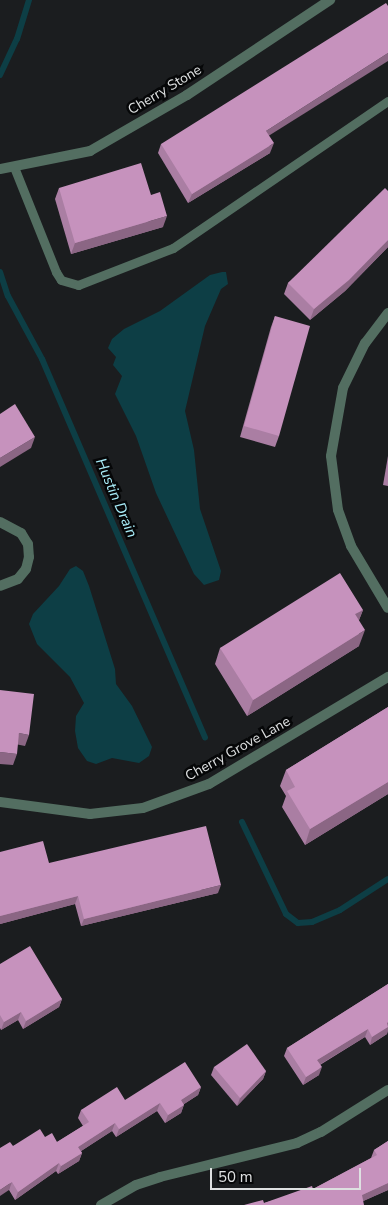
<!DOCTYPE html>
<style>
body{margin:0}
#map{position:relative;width:388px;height:1205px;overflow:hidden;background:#1b1d1f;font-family:"Nunito Sans",sans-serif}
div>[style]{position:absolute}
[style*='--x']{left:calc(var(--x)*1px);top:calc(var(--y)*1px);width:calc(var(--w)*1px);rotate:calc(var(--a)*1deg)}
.water>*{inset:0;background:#0d3e45}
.stream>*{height:6px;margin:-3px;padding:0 3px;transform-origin:3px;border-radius:3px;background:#0d3e45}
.lane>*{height:9px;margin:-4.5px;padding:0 4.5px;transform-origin:4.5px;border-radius:4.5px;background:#536e61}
.street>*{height:10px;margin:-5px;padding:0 5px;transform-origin:5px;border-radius:5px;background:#536e61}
.wall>*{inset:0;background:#aa7ea3}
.shaded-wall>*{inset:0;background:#8b6684}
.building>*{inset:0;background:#c692bd}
span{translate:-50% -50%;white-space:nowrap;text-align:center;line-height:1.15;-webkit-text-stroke:5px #060708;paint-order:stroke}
.street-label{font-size:14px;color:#dee0e1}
.water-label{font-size:15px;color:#a9edf9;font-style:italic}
.scale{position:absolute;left:210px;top:1168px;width:151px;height:22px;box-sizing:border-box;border:2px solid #dee0e1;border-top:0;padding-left:6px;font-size:15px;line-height:18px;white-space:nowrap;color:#dee0e1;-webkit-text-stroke:4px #060708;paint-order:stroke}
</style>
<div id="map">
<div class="water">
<div style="clip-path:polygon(222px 272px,226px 272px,228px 284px,221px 289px,205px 326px,185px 411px,194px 450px,200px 509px,221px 571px,219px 580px,204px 585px,194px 574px,156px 493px,136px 436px,115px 394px,122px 376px,113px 365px,116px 357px,108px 348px,112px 339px,124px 329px,160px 311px,210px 275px)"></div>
<div style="clip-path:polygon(76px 566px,83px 571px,89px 586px,115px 669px,116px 684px,132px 706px,152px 747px,149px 756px,139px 763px,112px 758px,96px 764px,87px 761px,78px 748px,75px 731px,76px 716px,84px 703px,70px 677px,37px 644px,29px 624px,33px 614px,59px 586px,70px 569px)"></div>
</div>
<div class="stream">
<div style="--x:0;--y:75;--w:40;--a:-65"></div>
<div style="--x:17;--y:39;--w:41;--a:-72.9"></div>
<div style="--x:0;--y:272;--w:25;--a:72"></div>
<div style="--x:8;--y:296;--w:72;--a:61.6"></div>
<div style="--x:42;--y:359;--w:412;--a:66.7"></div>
<div style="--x:242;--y:822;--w:102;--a:64.4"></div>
<div style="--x:286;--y:914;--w:15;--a:37"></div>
<div style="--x:298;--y:923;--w:14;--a:-4"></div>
<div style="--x:312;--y:922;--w:30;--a:-23"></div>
<div style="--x:340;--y:910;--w:57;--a:-32.9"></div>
</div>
<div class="lane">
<div style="--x:14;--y:167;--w:113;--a:68.2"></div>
<div style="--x:56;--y:272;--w:9;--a:58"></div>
<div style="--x:61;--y:280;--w:18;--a:16"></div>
<div style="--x:78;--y:285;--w:102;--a:-21.3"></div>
<div style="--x:173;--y:248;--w:260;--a:-34.4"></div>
</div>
<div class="street">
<div style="--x:0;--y:169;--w:92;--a:-11.3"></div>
<div style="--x:90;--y:151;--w:112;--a:-30"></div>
<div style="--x:187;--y:95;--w:172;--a:-33.6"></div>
<div style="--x:388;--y:313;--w:38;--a:127"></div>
<div style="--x:365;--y:343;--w:50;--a:116.1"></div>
<div style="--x:343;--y:388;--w:69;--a:100"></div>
<div style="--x:331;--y:456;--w:54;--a:82.6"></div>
<div style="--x:338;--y:510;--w:38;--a:70"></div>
<div style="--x:351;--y:546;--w:72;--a:59.2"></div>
<div style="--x:0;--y:522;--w:24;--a:28"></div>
<div style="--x:21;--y:533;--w:13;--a:58"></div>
<div style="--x:28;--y:544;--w:13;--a:86"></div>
<div style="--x:29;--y:557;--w:12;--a:104"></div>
<div style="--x:26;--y:569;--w:13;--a:129"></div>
<div style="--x:18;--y:579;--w:19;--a:159"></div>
<div style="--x:0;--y:802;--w:91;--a:7.6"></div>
<div style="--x:90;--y:814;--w:53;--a:-6.5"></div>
<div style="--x:143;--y:808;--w:70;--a:-20"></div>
<div style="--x:209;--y:784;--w:209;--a:-30.9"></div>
<div style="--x:101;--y:1205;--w:40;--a:-29.7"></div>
<div style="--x:136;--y:1185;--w:25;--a:-18"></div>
<div style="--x:160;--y:1177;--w:141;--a:-13.9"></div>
<div style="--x:297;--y:1143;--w:26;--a:-25"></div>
<div style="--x:321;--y:1132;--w:79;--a:-32.1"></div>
</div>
<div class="wall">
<div style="clip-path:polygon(269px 136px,270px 153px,188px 203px,158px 153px,161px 144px)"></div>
<div style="clip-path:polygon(59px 188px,163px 227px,71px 254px,55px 199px)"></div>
<div style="clip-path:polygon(388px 191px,388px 247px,345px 291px,310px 320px,284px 294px,288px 283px)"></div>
<div style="clip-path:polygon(275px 316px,279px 436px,275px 447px,240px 437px,271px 327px)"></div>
<div style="clip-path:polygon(388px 456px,388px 486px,383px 485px)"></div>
<div style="clip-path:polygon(363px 610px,359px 620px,359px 646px,247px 716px,215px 664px,220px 648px)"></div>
<div style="clip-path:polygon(388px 707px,388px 794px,305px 845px,282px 807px,286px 796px,280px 786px,286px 770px)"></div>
<div style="clip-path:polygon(0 852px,49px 863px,218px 893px,81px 926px,75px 904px,0 924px)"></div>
<div style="clip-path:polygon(0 964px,62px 999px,59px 1007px,23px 1029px,18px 1020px,1px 1030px,0 1028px)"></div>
<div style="clip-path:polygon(388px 984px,388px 1030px,387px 1034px,370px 1045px,365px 1037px,320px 1065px,319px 1075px,303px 1085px,284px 1056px,287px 1048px)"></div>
<div style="clip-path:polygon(214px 1067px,266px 1071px,263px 1079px,237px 1106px,211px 1075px)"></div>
<div style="clip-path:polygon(201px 1087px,198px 1095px,184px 1104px,181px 1113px,165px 1123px,157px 1111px,116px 1137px,112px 1131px,81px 1151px,82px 1153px,79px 1161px,58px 1174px,56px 1171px,15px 1200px,9px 1190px,13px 1146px,45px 1137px,57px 1142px,83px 1126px,78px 1118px,81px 1110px,125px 1100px)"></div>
<div style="clip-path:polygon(388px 1141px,388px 1190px,363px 1201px,264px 1203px,313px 1189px,371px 1158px,374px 1150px)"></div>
</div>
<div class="shaded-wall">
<div style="clip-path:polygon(388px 53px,388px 61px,262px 140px,266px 131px)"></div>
<div style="clip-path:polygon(274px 143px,270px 153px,188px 203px,192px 194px)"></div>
<div style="clip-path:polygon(167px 216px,163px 227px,71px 254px,75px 243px)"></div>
<div style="clip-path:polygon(388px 240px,388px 247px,345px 291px,310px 320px,314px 309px)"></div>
<div style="clip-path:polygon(35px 437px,31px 448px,0 467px,0 458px)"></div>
<div style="clip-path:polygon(363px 610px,357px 625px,355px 614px)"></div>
<div style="clip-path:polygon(365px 630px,359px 646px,247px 716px,253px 700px)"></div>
<div style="clip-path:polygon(19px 733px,29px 735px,25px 746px,15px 744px)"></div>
<div style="clip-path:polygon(0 752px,17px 754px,13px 765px,0 764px)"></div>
<div style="clip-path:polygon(388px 782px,388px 794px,305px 845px,310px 829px)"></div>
<div style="clip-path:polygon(221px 885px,218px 893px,81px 926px,84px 919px)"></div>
<div style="clip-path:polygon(78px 896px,75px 904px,0 924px,0 916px)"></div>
<div style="clip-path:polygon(62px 999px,59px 1007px,23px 1029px,26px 1021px)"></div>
<div style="clip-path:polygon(21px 1012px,18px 1020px,1px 1030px,4px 1022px)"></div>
<div style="clip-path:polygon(388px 1022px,388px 1030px,387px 1034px,370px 1045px,372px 1037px)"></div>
<div style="clip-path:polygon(368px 1029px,365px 1037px,314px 1068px,317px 1060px)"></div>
<div style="clip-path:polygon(322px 1067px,319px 1075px,303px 1085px,306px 1077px)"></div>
<div style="clip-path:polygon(266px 1071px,263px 1079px,237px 1106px,240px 1098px)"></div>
<div style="clip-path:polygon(201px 1087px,198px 1095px,178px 1108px,181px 1100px)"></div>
<div style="clip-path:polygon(160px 1103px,157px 1111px,116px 1137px,119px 1129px)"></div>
<div style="clip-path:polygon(184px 1105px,181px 1113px,165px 1123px,168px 1115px)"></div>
<div style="clip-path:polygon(115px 1123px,112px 1131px,75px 1155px,78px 1147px)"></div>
<div style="clip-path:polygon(82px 1153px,79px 1161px,58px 1174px,61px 1166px)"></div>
<div style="clip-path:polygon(59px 1163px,56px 1171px,15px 1200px,18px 1192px)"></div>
<div style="clip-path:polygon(12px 1182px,9px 1190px,0 1196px,0 1190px)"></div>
<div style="clip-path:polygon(388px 1183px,388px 1190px,359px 1203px,362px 1195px)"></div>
</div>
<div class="building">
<div style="clip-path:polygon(386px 3px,388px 6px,388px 53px,266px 131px,274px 143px,192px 194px,161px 144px)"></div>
<div style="clip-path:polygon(141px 163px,151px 195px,160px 192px,167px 216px,75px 243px,59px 188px)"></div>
<div style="clip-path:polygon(385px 188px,388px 191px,388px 240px,349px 280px,314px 309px,288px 283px)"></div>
<div style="clip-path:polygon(275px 316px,310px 326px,279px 436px,244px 426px)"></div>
<div style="clip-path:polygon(15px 404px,35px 437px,0 458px,0 414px)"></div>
<div style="clip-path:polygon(340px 573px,363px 610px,355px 614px,365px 630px,253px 700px,220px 648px)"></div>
<div style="clip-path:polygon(0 690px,34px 694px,29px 735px,19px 733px,17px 754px,0 752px)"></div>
<div style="clip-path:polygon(388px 707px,388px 782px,310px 829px,287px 791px,295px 787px,286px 770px)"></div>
<div style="clip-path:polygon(206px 826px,221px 885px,84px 919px,78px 896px,0 916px,0 852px,43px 841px,49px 863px)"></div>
<div style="clip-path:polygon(30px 946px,62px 999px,26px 1021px,21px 1012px,4px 1022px,0 1015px,0 964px)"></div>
<div style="clip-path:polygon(388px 984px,388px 1022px,387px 1023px,388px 1027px,372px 1037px,368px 1029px,317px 1060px,322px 1067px,306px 1077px,287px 1048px)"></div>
<div style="clip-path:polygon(247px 1044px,266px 1071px,240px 1098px,214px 1067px)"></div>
<div style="clip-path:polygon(185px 1062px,201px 1087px,181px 1100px,184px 1105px,168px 1115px,160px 1103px,119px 1129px,115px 1123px,78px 1147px,82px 1153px,61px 1166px,59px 1163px,18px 1192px,12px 1182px,0 1190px,0 1148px,10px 1142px,13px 1146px,40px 1129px,45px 1137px,52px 1133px,57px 1142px,89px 1122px,81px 1110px,117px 1087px,125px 1100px)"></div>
<div style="clip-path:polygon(388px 1141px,388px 1183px,362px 1195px,364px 1205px,244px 1205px,263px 1200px,264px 1203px,312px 1186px,313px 1189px,377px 1155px,374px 1150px)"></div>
</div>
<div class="street-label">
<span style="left:165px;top:90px;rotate:-31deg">Cherry Stone</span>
<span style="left:238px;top:749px;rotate:-29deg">Cherry Grove Lane</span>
</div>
<div class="water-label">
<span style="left:116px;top:498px;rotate:67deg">Hustin Drain</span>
</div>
<div class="scale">50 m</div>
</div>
